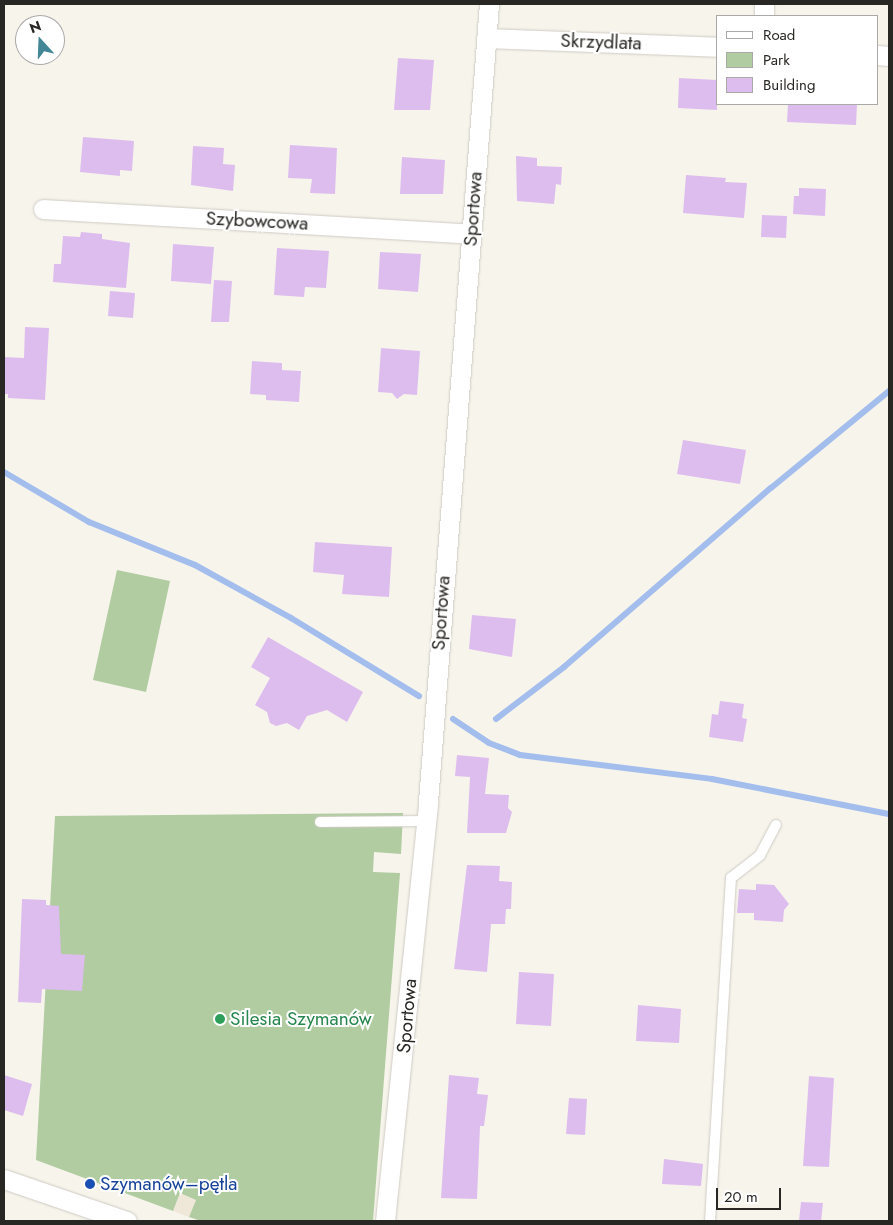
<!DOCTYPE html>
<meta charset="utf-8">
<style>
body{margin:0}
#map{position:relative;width:893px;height:1225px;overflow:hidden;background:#f7f4ec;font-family:Jost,sans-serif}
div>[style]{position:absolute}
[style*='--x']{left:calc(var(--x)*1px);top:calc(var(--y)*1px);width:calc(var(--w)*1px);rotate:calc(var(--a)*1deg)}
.built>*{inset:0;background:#efe8d9}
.green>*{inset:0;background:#b0cca0}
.stream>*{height:6px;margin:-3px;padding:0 3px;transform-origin:3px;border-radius:3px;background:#a3bded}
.building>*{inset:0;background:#ddbdee}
.roads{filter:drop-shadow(0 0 1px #cecbc3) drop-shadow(0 0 1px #cecbc3)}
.lane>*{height:10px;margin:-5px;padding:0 5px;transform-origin:5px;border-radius:5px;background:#fff}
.street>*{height:19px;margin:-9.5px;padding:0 9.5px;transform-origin:9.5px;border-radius:9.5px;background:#fff}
.dots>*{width:14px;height:14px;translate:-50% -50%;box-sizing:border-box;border:2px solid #fff;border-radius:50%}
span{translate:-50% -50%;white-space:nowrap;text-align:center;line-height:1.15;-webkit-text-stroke:4px #fff;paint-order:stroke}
.street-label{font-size:19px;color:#282724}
.leisure-label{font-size:19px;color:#27864d}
.left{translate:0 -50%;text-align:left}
.transit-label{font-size:19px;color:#164399}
.frame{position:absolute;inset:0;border:5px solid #282724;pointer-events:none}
.legend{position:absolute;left:716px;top:15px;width:162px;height:90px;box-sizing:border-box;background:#fff;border:1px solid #a9a9a7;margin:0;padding:6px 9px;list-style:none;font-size:15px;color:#282724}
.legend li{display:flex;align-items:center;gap:10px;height:25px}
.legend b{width:25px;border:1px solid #a9a9a7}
.north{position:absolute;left:15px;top:15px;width:50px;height:50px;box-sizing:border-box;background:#fff;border:1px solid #a9a9a7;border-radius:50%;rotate:340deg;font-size:14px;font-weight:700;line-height:20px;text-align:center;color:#282724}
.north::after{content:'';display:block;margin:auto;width:18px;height:22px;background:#428695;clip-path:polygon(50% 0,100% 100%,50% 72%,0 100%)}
.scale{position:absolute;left:716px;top:1188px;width:65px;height:22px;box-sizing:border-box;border:2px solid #282724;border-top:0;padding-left:6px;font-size:15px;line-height:18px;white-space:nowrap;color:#282724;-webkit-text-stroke:4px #fff;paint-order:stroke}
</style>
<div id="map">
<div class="built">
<div style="clip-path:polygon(180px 1193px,196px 1200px,189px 1217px,173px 1211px)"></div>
</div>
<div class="green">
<div style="clip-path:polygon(117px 570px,170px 581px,146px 692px,93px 680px)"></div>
<div style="clip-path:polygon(403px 813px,401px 854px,374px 852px,373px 872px,400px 873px,373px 1221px,201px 1221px,189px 1217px,196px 1200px,180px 1193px,173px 1211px,36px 1160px,55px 816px)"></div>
</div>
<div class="stream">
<div style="--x:4;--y:472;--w:99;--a:30.5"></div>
<div style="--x:89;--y:522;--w:114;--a:22.1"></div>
<div style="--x:195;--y:565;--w:110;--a:28.9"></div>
<div style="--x:291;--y:618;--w:150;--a:31.4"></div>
<div style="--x:453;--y:719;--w:43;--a:33.7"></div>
<div style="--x:489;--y:743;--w:33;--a:21"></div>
<div style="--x:520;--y:755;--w:193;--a:7.1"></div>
<div style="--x:712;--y:779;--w:180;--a:11.2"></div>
<div style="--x:496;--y:719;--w:86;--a:-37.4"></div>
<div style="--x:564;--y:667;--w:274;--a:-40.9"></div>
<div style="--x:771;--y:488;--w:153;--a:-39.4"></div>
</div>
<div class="building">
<div style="clip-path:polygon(398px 58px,434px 60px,430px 110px,394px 110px)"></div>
<div style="clip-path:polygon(679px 78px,717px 80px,717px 110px,678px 108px)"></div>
<div style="clip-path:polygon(788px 104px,857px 104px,856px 125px,787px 122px)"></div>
<div style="clip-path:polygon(83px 137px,134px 141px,132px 171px,120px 170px,120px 176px,80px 172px)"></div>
<div style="clip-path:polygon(290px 145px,337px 148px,335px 194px,310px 193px,312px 179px,288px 178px)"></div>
<div style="clip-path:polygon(193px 146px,224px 148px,223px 164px,235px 165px,233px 191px,191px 185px)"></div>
<div style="clip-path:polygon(516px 156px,537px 158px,537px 166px,562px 167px,561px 185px,556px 184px,554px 204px,517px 201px)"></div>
<div style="clip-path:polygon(402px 157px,445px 160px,443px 194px,400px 194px)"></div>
<div style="clip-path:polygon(686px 175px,726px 178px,725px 182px,747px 183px,744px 218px,683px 213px)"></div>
<div style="clip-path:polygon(799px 188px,826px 189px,825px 216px,793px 214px,794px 196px,799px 196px)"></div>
<div style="clip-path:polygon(762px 215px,787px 216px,786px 238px,761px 237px)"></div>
<div style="clip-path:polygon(81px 232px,102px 234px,102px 239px,130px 243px,126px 288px,53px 282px,54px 264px,61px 264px,63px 236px,80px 237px)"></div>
<div style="clip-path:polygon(173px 244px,214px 247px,211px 284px,171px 281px)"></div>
<div style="clip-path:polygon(277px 248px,329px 251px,326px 288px,305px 287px,304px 297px,274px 295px)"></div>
<div style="clip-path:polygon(380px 252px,421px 254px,418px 292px,378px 289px)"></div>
<div style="clip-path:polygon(214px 280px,232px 281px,229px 322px,211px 322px)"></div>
<div style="clip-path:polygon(110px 291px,135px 293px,133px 318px,108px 316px)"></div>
<div style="clip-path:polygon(25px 327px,49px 328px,45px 400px,8px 398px,8px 394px,4px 394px,4px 357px,24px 358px)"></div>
<div style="clip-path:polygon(381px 348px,420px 351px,417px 395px,404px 394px,397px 399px,392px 393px,378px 392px)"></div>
<div style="clip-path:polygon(252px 361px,282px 363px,282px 370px,301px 371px,299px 402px,266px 400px,266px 395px,250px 394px)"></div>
<div style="clip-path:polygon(683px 440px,746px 450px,740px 484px,677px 474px)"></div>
<div style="clip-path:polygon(315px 542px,392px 547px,389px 597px,342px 594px,344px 575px,313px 572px)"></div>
<div style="clip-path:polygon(472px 615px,516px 619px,512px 657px,469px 649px)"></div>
<div style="clip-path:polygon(268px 637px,363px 692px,347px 722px,327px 710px,307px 716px,299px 730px,287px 723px,276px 726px,270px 723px,267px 712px,255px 705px,270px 678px,251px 667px)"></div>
<div style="clip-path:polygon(720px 701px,744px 704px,742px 718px,747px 719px,743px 742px,709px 737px,712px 714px,718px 715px)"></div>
<div style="clip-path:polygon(457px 755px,489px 758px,485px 794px,509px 795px,508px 808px,512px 812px,506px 833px,467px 833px,470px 777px,455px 776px)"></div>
<div style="clip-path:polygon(467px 865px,500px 866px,499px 881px,512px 882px,511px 909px,506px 909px,505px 924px,491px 924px,487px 972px,454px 969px)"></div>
<div style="clip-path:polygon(756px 884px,774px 885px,789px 904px,784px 910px,783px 922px,754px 920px,754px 913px,737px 913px,739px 889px,756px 890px)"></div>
<div style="clip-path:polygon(22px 899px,46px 900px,46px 905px,59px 906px,61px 954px,85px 955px,82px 991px,42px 989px,41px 1003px,18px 1002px)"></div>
<div style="clip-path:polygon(519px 972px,554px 974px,551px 1026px,516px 1024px)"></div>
<div style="clip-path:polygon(638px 1005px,681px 1009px,679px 1043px,636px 1041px)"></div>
<div style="clip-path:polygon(4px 1075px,32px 1084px,23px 1116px,4px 1110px)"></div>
<div style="clip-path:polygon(449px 1075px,479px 1078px,477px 1094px,488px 1095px,484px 1126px,480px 1126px,477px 1199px,441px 1198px)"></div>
<div style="clip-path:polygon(809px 1076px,834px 1078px,829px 1167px,803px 1166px)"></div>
<div style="clip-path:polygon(569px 1098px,587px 1099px,585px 1135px,566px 1134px)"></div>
<div style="clip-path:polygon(664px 1159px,703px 1164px,701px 1186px,662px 1184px)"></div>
<div style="clip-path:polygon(801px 1202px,823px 1203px,821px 1221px,799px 1221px)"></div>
</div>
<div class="roads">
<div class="lane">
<div style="--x:320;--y:822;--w:105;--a:-0.5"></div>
<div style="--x:710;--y:1221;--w:344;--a:-86.5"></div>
<div style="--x:731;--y:878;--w:37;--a:-38"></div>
<div style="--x:760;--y:855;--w:34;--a:-62"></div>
</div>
<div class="street">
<div style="--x:764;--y:16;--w:12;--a:-90"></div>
<div style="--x:486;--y:38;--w:231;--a:2.2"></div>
<div style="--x:877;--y:55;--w:12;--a:5"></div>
<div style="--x:43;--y:209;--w:429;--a:3.3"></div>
<div style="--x:4;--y:1179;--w:130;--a:18.9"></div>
<div style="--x:385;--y:1221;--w:421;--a:-84.1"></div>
<div style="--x:428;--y:802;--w:800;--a:-85.63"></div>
</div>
</div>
<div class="dots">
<div style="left:220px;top:1019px;background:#2e9e5b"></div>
<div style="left:90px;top:1184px;background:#1a4fb4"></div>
</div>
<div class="street-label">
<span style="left:601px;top:42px;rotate:2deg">Skrzydlata</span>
<span style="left:473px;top:209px;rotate:-86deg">Sportowa</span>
<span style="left:257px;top:221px;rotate:3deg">Szybowcowa</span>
<span style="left:441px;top:613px;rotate:-86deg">Sportowa</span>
<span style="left:407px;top:1016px;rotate:-85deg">Sportowa</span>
</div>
<div class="leisure-label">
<span class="left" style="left:230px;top:1019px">Silesia Szymanów</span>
</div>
<div class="transit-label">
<span class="left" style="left:100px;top:1184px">Szymanów–pętla</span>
</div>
<div class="frame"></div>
<ul class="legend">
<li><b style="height:6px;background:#fff"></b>Road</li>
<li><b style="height:14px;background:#b0cca0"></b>Park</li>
<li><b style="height:14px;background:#ddbdee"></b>Building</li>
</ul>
<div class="north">N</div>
<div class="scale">20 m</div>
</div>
